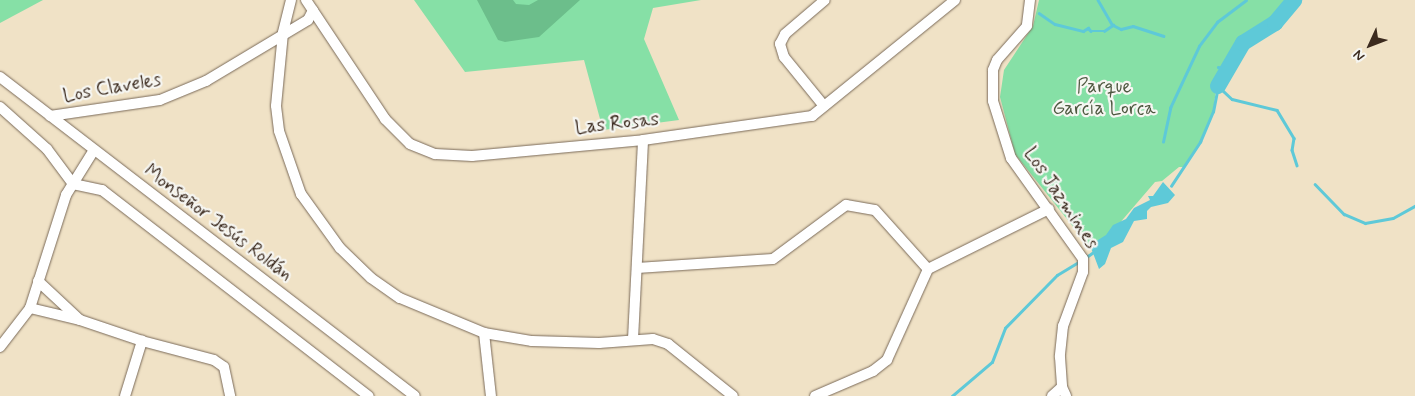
<!DOCTYPE html>
<meta charset="utf-8">
<style>
body{margin:0}
#map{position:relative;width:1415px;height:396px;overflow:hidden;background:#f0e2c6;font-family:Mynerve,sans-serif}
div>[style]{position:absolute}
[style*='--x']{left:calc(var(--x)*1px);top:calc(var(--y)*1px);width:calc(var(--w)*1px);rotate:calc(var(--a)*1deg)}
.green>*{inset:0;background:#86e0a6}
.forest>*{inset:0;background:#6cbe8b}
.water>*{inset:0;background:#5ec9d8}
.stream>*{height:2.5px;margin:-1.25px;padding:0 1.25px;transform-origin:1.25px;border-radius:1.25px;background:#5ec9d8}
.river>*{height:16px;margin:-8px;padding:0 8px;transform-origin:8px;border-radius:8px;background:#5ec9d8}
.roads{filter:drop-shadow(0 0 1px #7a6a59) drop-shadow(0 0 1px #7a6a59)}
.minor>*{height:10px;margin:-5px;padding:0 5px;transform-origin:5px;border-radius:5px;background:#fff}
span{translate:-50% -50%;white-space:nowrap;text-align:center;line-height:1.15;-webkit-text-stroke:4.5px #f6f6f2;paint-order:stroke}
.park-label{font-size:19px;color:#4e5840}
.street-label{font-size:19px;color:#3b2a1e}
.north{position:absolute;left:1345px;top:20px;width:50px;height:50px;-webkit-text-stroke:4px #f6f6f2;paint-order:stroke;rotate:227deg;font-size:14px;font-weight:700;line-height:20px;text-align:center;color:#3b2a1e}
.north::after{content:'';display:block;margin:auto;width:18px;height:22px;background:#3b2a1e;clip-path:polygon(50% 0,100% 100%,50% 72%,0 100%)}
</style>
<div id="map">
<div class="green">
<div style="clip-path:polygon(0 0,43px 0,0 23px)"></div>
<div style="clip-path:polygon(414px 0,701px 0,653px 8px,644px 39px,679px 120px,603px 130px,584px 60px,465px 72px)"></div>
<div style="clip-path:polygon(1039px 0,1294px 0,1275px 23px,1243px 43px,1229px 62px,1216px 90px,1213px 112px,1200px 142px,1184px 167px,1179px 167px,1162px 181px,1155px 182px,1094px 253px,1015px 154px,1000px 97px,1004px 70px,1033px 26px)"></div>
</div>
<div class="forest">
<div style="clip-path:polygon(477px 0,513px 0,516px 4px,529px 5px,538px 0,580px 0,539px 37px,505px 42px,498px 40px)"></div>
</div>
<div class="water">
<div style="clip-path:polygon(1163px 182px,1175px 195px,1168px 203px,1151px 207px,1147px 211px,1147px 219px,1134px 221px,1123px 242px,1111px 248px,1105px 264px,1099px 269px,1090px 245px,1106px 235px,1113px 225px,1126px 219px,1134px 208px,1150px 200px,1148px 196px,1153px 196px)"></div>
</div>
<div class="stream">
<div style="--x:1098;--y:0;--w:28;--a:60"></div>
<div style="--x:1039;--y:13;--w:19;--a:35"></div>
<div style="--x:1055;--y:24;--w:29;--a:14"></div>
<div style="--x:1083;--y:31;--w:6;--a:-31"></div>
<div style="--x:1088;--y:28;--w:4;--a:45"></div>
<div style="--x:1091;--y:31;--w:13;--a:0"></div>
<div style="--x:1104;--y:31;--w:11;--a:-34"></div>
<div style="--x:1113;--y:25;--w:9;--a:27"></div>
<div style="--x:1121;--y:29;--w:12;--a:-14"></div>
<div style="--x:1133;--y:26;--w:32;--a:18"></div>
<div style="--x:1218;--y:67;--w:5;--a:11"></div>
<div style="--x:1223;--y:68;--w:8;--a:-45"></div>
<div style="--x:1218;--y:86;--w:19;--a:43"></div>
<div style="--x:1232;--y:99;--w:46;--a:13.7"></div>
<div style="--x:1277;--y:110;--w:33;--a:59"></div>
<div style="--x:1294;--y:138;--w:12;--a:99"></div>
<div style="--x:1292;--y:150;--w:16;--a:72"></div>
<div style="--x:1163;--y:142;--w:35;--a:-78"></div>
<div style="--x:1170;--y:108;--w:68;--a:-64.9"></div>
<div style="--x:1199;--y:46;--w:30;--a:-53"></div>
<div style="--x:1217;--y:22;--w:36;--a:-37"></div>
<div style="--x:1315;--y:184;--w:42;--a:46"></div>
<div style="--x:1344;--y:214;--w:23;--a:23"></div>
<div style="--x:1365;--y:223;--w:28;--a:-10"></div>
<div style="--x:1393;--y:218;--w:25;--a:-29"></div>
<div style="--x:1171;--y:186;--w:53;--a:-56.6"></div>
<div style="--x:1200;--y:142;--w:33;--a:-67"></div>
<div style="--x:1213;--y:112;--w:26;--a:-79"></div>
<div style="--x:1085;--y:258;--w:12;--a:-35"></div>
<div style="--x:952;--y:396;--w:52;--a:-40.4"></div>
<div style="--x:992;--y:362;--w:36;--a:-69"></div>
<div style="--x:1005;--y:328;--w:74;--a:-45.5"></div>
<div style="--x:1057;--y:275;--w:27;--a:-31"></div>
</div>
<div class="river">
<div style="--x:1218;--y:86;--w:50;--a:-59.8"></div>
<div style="--x:1243;--y:43;--w:38;--a:-32"></div>
<div style="--x:1275;--y:23;--w:30;--a:-50"></div>
</div>
<div class="roads">
<div class="minor">
<div style="--x:291;--y:0;--w:34;--a:104"></div>
<div style="--x:283;--y:33;--w:73;--a:95.5"></div>
<div style="--x:276;--y:106;--w:25;--a:83"></div>
<div style="--x:279;--y:131;--w:67;--a:70.8"></div>
<div style="--x:301;--y:194;--w:67;--a:54.2"></div>
<div style="--x:340;--y:248;--w:43;--a:44.1"></div>
<div style="--x:371;--y:278;--w:35;--a:35"></div>
<div style="--x:400;--y:298;--w:91;--a:22.6"></div>
<div style="--x:484;--y:333;--w:49;--a:9.5"></div>
<div style="--x:532;--y:341;--w:67;--a:1.7"></div>
<div style="--x:599;--y:343;--w:54;--a:-4.2"></div>
<div style="--x:653;--y:339;--w:16;--a:18"></div>
<div style="--x:668;--y:344;--w:83;--a:38.7"></div>
<div style="--x:306;--y:0;--w:143;--a:56.4"></div>
<div style="--x:385;--y:119;--w:35;--a:45"></div>
<div style="--x:410;--y:144;--w:27;--a:22"></div>
<div style="--x:435;--y:154;--w:37;--a:3"></div>
<div style="--x:472;--y:156;--w:172;--a:-5.3"></div>
<div style="--x:643;--y:140;--w:171;--a:-8.1"></div>
<div style="--x:812;--y:116;--w:184;--a:-39"></div>
<div style="--x:1030;--y:0;--w:26;--a:97"></div>
<div style="--x:1027;--y:26;--w:45;--a:131.4"></div>
<div style="--x:997;--y:60;--w:11;--a:112"></div>
<div style="--x:993;--y:70;--w:31;--a:90"></div>
<div style="--x:993;--y:101;--w:60;--a:72.5"></div>
<div style="--x:1011;--y:158;--w:124;--a:54.5"></div>
<div style="--x:1083;--y:259;--w:13;--a:90"></div>
<div style="--x:1083;--y:272;--w:58;--a:110.3"></div>
<div style="--x:1063;--y:326;--w:31;--a:96"></div>
<div style="--x:1060;--y:357;--w:30;--a:86"></div>
<div style="--x:1062;--y:387;--w:10;--a:66"></div>
<div style="--x:0;--y:77;--w:523;--a:37.55"></div>
<div style="--x:824;--y:106;--w:63;--a:-129.2"></div>
<div style="--x:784;--y:57;--w:14;--a:-107"></div>
<div style="--x:780;--y:44;--w:11;--a:-63"></div>
<div style="--x:785;--y:34;--w:52;--a:-40.4"></div>
<div style="--x:0;--y:107;--w:63;--a:41.8"></div>
<div style="--x:47;--y:149;--w:44;--a:53.4"></div>
<div style="--x:73;--y:184;--w:30;--a:12"></div>
<div style="--x:102;--y:190;--w:337;--a:37.7"></div>
<div style="--x:50;--y:116;--w:111;--a:-8.3"></div>
<div style="--x:160;--y:100;--w:50;--a:-22.4"></div>
<div style="--x:206;--y:81;--w:119;--a:-30.9"></div>
<div style="--x:308;--y:20;--w:11;--a:-63"></div>
<div style="--x:637;--y:268;--w:136;--a:-3.8"></div>
<div style="--x:773;--y:259;--w:91;--a:-36.5"></div>
<div style="--x:846;--y:205;--w:29;--a:10"></div>
<div style="--x:875;--y:210;--w:79;--a:48.1"></div>
<div style="--x:38;--y:281;--w:57;--a:42.9"></div>
<div style="--x:80;--y:320;--w:65;--a:18.7"></div>
<div style="--x:142;--y:341;--w:74;--a:14.8"></div>
<div style="--x:214;--y:360;--w:12;--a:35"></div>
<div style="--x:224;--y:367;--w:30;--a:78"></div>
<div style="--x:30;--y:308;--w:51;--a:13.5"></div>
<div style="--x:484;--y:333;--w:63;--a:83.7"></div>
<div style="--x:633;--y:339;--w:199;--a:-87.1"></div>
<div style="--x:0;--y:347;--w:49;--a:-52.4"></div>
<div style="--x:30;--y:308;--w:119;--a:-72.3"></div>
<div style="--x:66;--y:195;--w:53;--a:-58.1"></div>
<div style="--x:125;--y:396;--w:58;--a:-72.8"></div>
<div style="--x:815;--y:396;--w:63;--a:-23.3"></div>
<div style="--x:873;--y:371;--w:18;--a:-38"></div>
<div style="--x:887;--y:360;--w:100;--a:-65.7"></div>
<div style="--x:928;--y:269;--w:135;--a:-26.4"></div>
<div style="--x:1052;--y:396;--w:13;--a:-42"></div>
</div>
</div>
<div class="park-label">
<span style="left:1104px;top:98px">Parque<br>García Lorca</span>
</div>
<div class="street-label">
<span style="left:112px;top:88px;rotate:-10deg">Los Claveles</span>
<span style="left:617px;top:124px;rotate:-6deg">Las Rosas</span>
<span style="left:1061px;top:198px;rotate:56deg">Los Jazmines</span>
<span style="left:218px;top:223px;rotate:37deg">Monseñor Jesús Roldán</span>
</div>
<div class="north">N</div>
</div>
